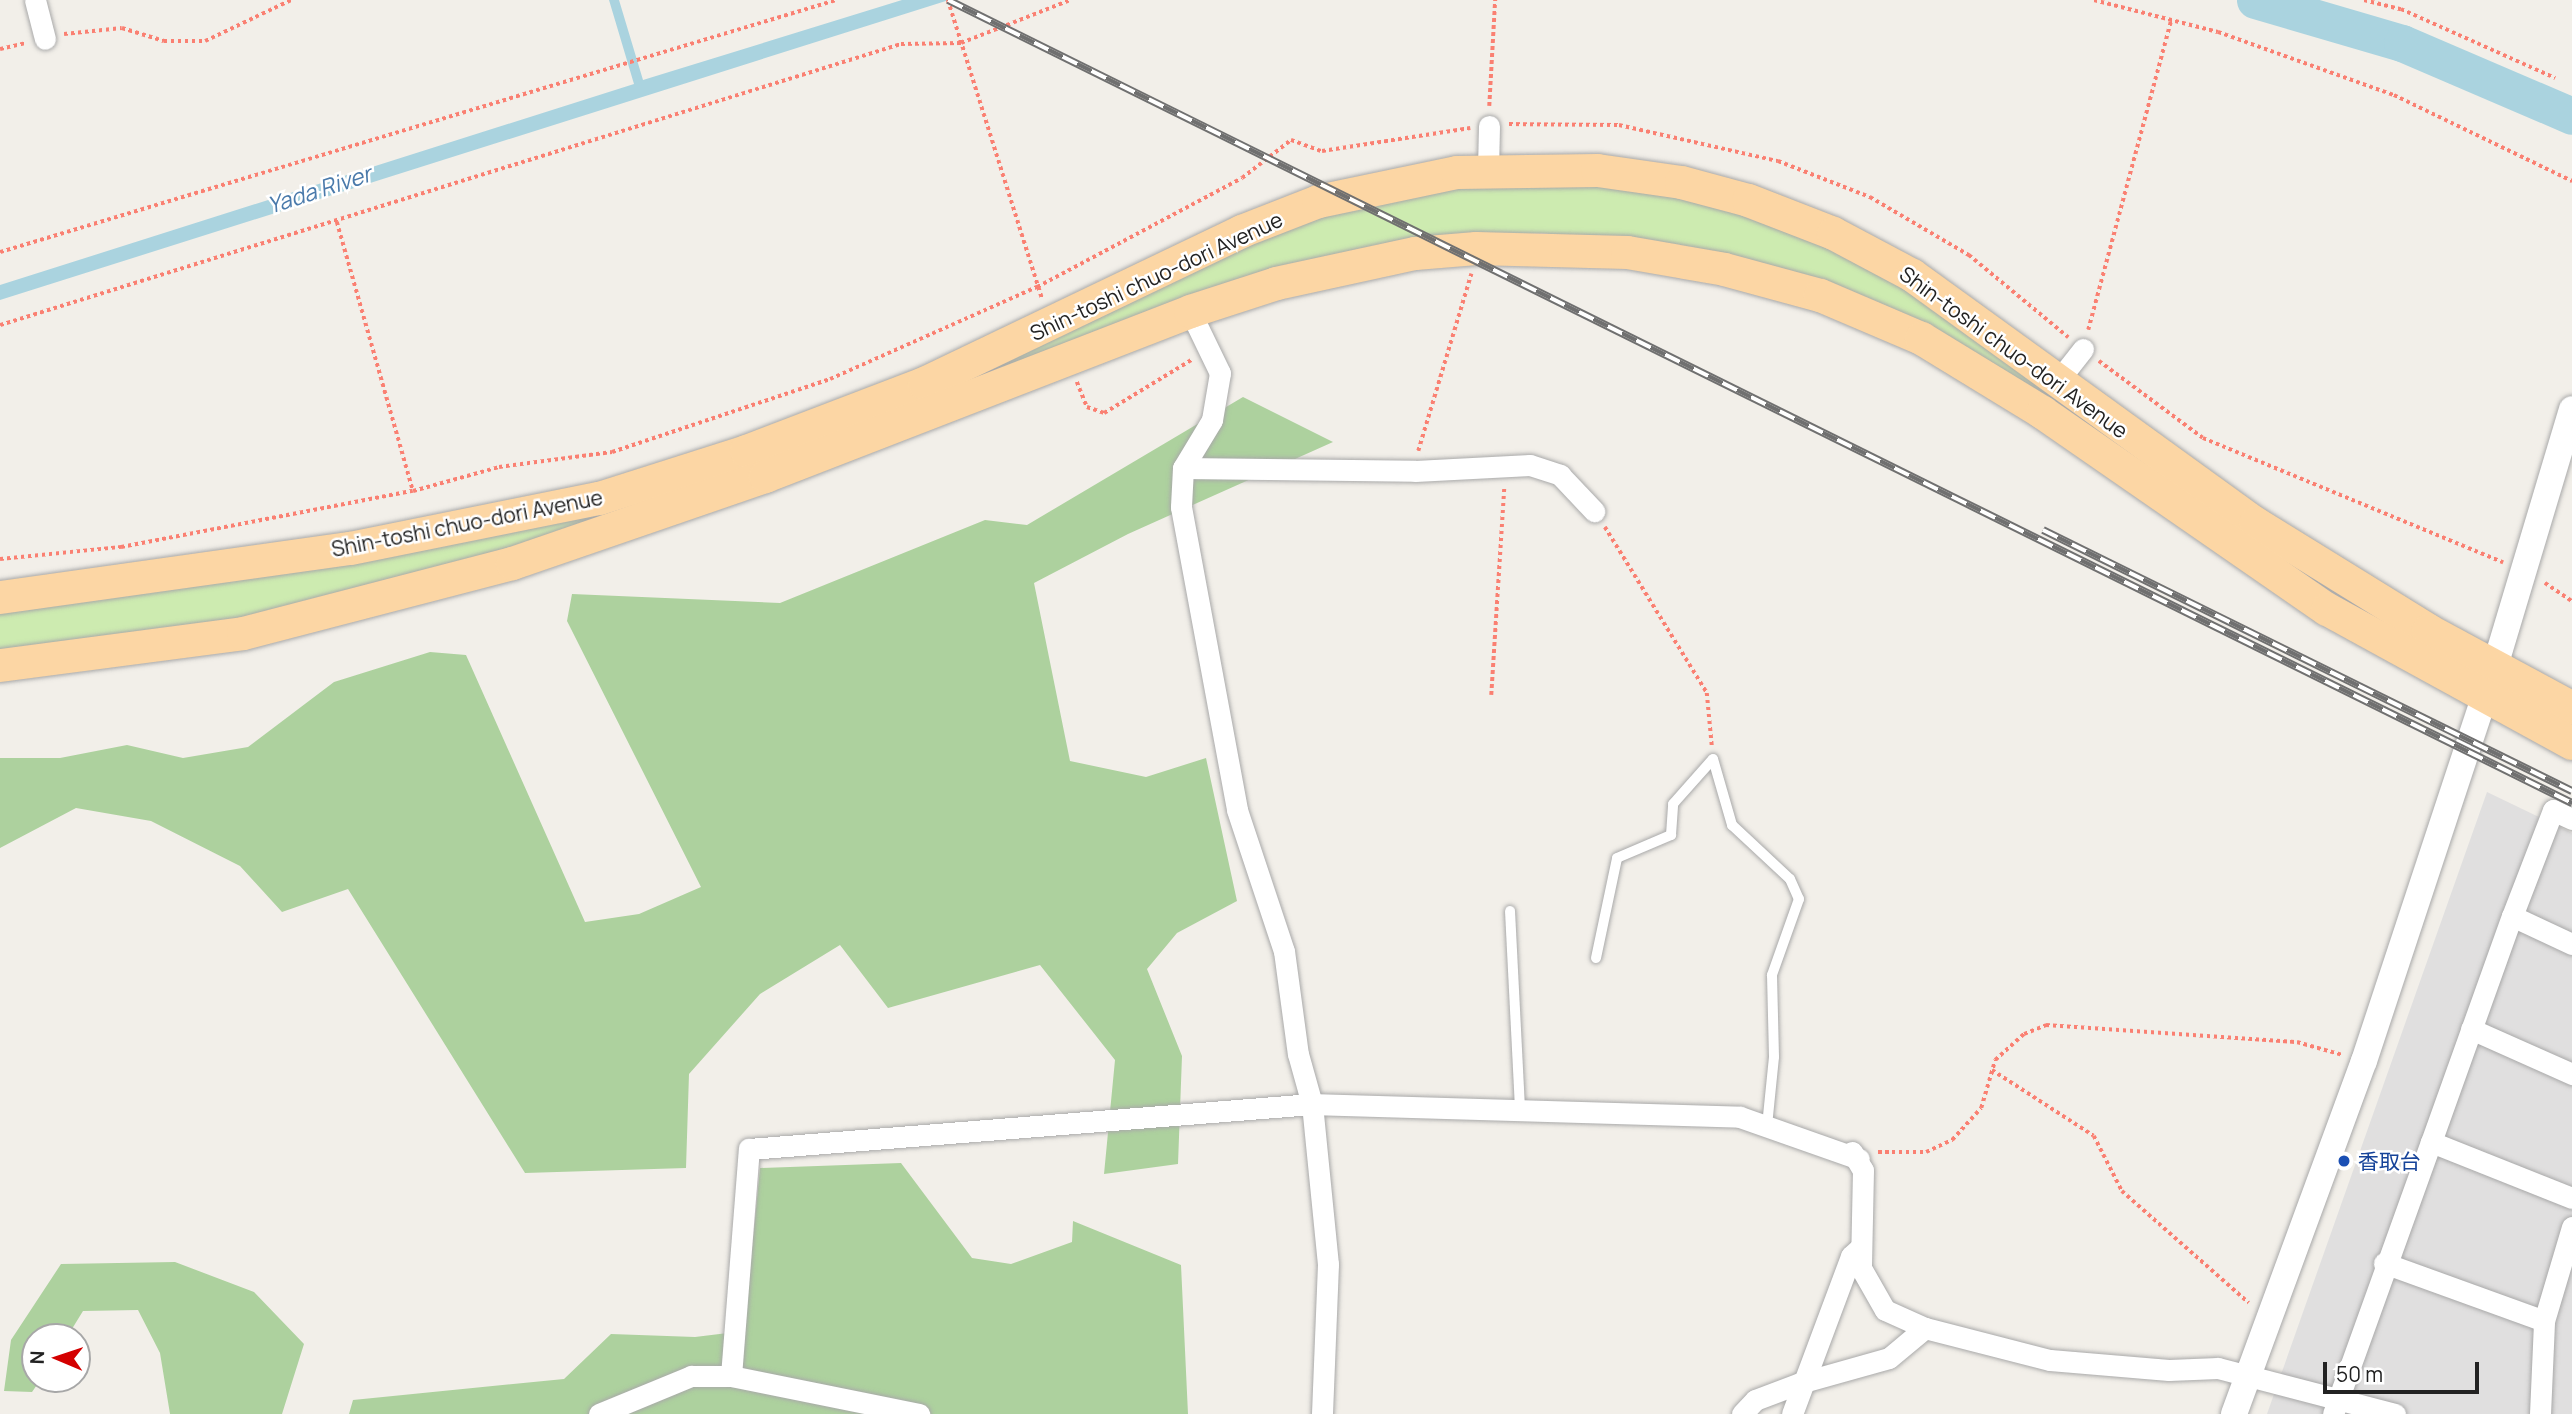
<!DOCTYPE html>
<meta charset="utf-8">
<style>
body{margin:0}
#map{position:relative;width:2572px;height:1414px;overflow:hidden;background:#f2efe9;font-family:Manrope,"Noto Sans JP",sans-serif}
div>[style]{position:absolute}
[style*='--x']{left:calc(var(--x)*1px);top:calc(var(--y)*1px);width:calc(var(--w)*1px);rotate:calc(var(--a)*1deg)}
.residential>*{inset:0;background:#e0dfdf}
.grass>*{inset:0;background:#cdebb0}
.forest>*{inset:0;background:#add19e}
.water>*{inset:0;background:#aad3df}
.river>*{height:37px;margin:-18.5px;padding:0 18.5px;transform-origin:18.5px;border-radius:18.5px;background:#aad3df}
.path>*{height:3.5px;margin-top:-1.75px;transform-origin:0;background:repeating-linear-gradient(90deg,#fa8072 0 3.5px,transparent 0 7px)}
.roads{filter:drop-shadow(0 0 2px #a9a9a9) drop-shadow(0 0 2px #a9a9a9)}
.service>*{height:10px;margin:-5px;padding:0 5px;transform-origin:5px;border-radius:5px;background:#fff}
.minor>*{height:21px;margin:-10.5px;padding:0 10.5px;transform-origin:10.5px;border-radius:10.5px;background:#fff}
.tertiary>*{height:26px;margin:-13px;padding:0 13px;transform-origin:13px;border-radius:13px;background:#fff}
.primary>*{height:33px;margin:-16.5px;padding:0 16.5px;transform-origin:16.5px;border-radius:16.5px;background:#fcd6a4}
.rail>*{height:8px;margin-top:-4px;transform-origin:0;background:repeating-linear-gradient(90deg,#fff 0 16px,#707070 0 32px);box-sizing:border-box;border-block:2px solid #707070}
.dots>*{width:19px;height:19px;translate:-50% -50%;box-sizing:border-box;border:4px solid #fff;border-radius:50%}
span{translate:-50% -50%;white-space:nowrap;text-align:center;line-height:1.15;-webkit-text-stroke:5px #fff;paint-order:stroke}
.street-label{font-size:21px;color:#222}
.transit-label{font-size:21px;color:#164399}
.left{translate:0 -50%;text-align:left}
.water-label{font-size:23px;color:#4a7aab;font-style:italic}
.north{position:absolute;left:21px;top:1323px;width:70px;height:70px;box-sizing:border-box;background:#fff;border:2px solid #a7a7a7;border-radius:50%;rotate:272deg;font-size:19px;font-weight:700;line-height:28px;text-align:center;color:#222}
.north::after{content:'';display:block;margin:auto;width:24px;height:32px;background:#d40000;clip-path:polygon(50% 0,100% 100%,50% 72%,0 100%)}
.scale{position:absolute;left:2323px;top:1362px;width:156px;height:32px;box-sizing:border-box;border:4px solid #222;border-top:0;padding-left:9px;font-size:21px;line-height:24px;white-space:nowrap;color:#222;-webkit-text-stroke:5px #fff;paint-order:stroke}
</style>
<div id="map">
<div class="residential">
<div style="clip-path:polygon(2487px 792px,2572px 833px,2572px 1414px,2267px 1414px)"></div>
</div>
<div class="grass">
<div style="clip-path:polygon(1541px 180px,1643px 187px,1706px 201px,1852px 254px,1968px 327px,2337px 599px,2426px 652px,2336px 602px,2239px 540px,2010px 376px,1900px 316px,1847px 291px,1700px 250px,1542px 233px,1412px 241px,1258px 275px,684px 492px,365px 593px,209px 627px,0 654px,0 610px,360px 561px,511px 533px,682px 488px,988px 369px,1311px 216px,1456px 184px)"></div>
</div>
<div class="forest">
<div style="clip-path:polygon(1243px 397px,1333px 442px,1128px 534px,1034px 583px,1070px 761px,1146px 777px,1206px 758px,1237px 901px,1177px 933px,1147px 969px,1182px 1056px,1178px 1164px,1104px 1174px,1115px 1060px,1040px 965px,888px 1008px,840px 945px,760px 994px,689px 1074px,686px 1168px,525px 1173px,348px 889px,282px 912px,240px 866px,151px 821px,76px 808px,0 848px,0 758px,60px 758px,127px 745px,183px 758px,248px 747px,334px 682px,430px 652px,466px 655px,585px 922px,639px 914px,701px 887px,567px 621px,572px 594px,780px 603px,985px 520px,1027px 525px)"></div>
<div style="clip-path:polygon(901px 1163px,972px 1258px,1011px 1264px,1072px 1242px,1073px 1221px,1181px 1265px,1188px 1414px,349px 1414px,353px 1400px,564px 1379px,611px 1334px,695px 1337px,744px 1331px,760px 1168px)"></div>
<div style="clip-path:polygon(175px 1262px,254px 1292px,304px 1344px,282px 1414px,170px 1414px,160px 1353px,138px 1310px,83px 1311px,67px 1337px,35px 1337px,35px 1379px,41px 1379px,32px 1392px,4px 1391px,11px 1340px,61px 1264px)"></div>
</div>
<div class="water">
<div style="clip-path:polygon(609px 0,619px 0,643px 80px,902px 0,949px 0,0 300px,0 285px,634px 84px)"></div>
</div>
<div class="river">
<div style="--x:2255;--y:0;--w:153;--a:16.3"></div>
<div style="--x:2402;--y:43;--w:185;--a:23.2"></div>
</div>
<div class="path">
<div style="--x:948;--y:0;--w:312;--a:72.5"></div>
<div style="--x:2094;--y:0;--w:128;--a:14.5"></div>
<div style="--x:2218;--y:32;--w:187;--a:19.7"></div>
<div style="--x:2394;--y:95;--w:198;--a:25.8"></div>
<div style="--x:2364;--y:0;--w:38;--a:14"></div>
<div style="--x:2401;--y:9;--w:169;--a:24.1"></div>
<div style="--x:64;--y:34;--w:58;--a:-5.9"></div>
<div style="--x:122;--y:28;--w:44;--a:17.2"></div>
<div style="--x:164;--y:41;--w:41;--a:0"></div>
<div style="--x:205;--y:41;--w:95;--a:-25.5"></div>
<div style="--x:0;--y:49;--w:27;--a:-13"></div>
<div style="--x:1489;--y:106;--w:106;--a:-86.8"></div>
<div style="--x:1509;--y:124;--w:110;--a:0.5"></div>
<div style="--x:1619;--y:125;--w:163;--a:12.8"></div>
<div style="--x:1778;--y:161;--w:99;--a:21.4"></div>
<div style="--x:1870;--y:197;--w:115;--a:30.4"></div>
<div style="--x:1969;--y:255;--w:129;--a:39.6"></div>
<div style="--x:337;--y:222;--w:280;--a:74.2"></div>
<div style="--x:0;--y:252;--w:873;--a:-16.77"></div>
<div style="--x:0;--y:325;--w:944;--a:-17.32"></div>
<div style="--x:901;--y:44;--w:60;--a:-1"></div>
<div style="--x:961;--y:43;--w:117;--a:-21.5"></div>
<div style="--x:2088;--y:330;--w:321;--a:-75"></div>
<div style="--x:2099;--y:361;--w:129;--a:36.5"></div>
<div style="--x:2203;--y:438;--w:325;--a:22.5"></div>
<div style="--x:1077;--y:382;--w:27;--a:68"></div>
<div style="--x:1087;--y:407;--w:18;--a:19"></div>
<div style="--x:1104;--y:413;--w:102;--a:-31.3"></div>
<div style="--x:1418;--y:451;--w:185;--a:-73.3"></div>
<div style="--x:1605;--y:527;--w:195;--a:58.4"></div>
<div style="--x:1707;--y:693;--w:53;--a:84.6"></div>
<div style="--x:0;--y:559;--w:122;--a:-5.7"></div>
<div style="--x:121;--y:547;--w:297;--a:-10.9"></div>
<div style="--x:413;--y:491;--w:89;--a:-15.6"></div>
<div style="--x:499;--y:467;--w:114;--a:-7.6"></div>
<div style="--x:612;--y:452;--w:230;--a:-18.5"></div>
<div style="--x:830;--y:379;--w:227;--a:-24"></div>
<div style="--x:1037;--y:287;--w:232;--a:-28"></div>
<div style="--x:1242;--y:178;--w:62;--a:-37.8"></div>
<div style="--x:1291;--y:140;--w:33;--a:20"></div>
<div style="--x:1322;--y:151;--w:150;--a:-8.8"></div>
<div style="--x:2545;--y:583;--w:32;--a:34"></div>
<div style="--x:1491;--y:695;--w:207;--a:-86.4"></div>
<div style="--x:1992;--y:1070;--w:121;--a:32.9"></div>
<div style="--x:2094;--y:1136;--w:62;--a:63"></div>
<div style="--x:2122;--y:1191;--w:169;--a:41.4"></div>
<div style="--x:1878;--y:1152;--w:48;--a:0"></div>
<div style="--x:1926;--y:1152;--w:29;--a:-25"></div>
<div style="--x:1952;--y:1140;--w:43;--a:-47.8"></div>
<div style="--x:1981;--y:1108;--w:50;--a:-73.7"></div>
<div style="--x:1995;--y:1060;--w:39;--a:-42"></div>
<div style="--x:2024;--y:1034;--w:24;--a:-22"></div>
<div style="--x:2046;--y:1025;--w:252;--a:3.9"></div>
<div style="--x:2297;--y:1042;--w:48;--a:15.8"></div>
</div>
<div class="roads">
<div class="service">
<div style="--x:1510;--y:911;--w:198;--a:87.1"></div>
<div style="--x:1596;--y:958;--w:102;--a:-78.1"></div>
<div style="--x:1617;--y:858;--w:59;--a:-23.1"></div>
<div style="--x:1671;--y:835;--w:31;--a:-86"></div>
<div style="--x:1673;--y:804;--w:60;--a:-48.4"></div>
<div style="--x:1713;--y:759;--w:69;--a:73.9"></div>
<div style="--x:1732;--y:825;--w:79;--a:43"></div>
<div style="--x:1790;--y:879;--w:22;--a:66"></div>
<div style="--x:1799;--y:899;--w:81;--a:109.6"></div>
<div style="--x:1772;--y:975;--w:82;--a:88.6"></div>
<div style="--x:1774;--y:1057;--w:69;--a:95.8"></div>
</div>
<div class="minor">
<div style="--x:35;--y:0;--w:40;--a:75.6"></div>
<div style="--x:1488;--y:170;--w:44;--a:-88.7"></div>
<div style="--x:1190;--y:311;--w:69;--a:64.2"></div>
<div style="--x:1220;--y:373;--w:48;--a:99.7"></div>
<div style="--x:1212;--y:420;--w:56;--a:121.1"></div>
<div style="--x:1183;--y:468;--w:39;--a:93"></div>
<div style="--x:1181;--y:507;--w:308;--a:79.5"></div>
<div style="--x:1237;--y:810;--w:149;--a:71.6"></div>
<div style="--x:1284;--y:951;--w:104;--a:82.3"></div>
<div style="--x:1298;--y:1054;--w:52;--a:74.4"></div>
<div style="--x:1312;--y:1104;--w:161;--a:84.3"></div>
<div style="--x:1328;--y:1264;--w:150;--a:92.3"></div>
<div style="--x:2057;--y:382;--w:42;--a:-51.8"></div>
<div style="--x:1183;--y:468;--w:232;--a:0.7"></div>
<div style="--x:1415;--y:471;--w:115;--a:-3"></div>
<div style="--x:1530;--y:465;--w:32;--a:18"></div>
<div style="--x:1560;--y:475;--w:50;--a:46.6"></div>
<div style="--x:2572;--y:819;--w:21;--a:-155"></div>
<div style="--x:2553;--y:810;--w:114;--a:111.1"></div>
<div style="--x:2512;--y:916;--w:66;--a:25"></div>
<div style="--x:2471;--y:1029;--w:111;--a:24"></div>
<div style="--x:2431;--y:1142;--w:240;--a:-70.3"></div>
<div style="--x:1852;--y:1152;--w:21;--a:59"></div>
<div style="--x:1863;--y:1170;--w:98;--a:91.2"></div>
<div style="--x:1861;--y:1268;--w:48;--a:60.3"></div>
<div style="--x:1885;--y:1310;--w:44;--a:24.2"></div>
<div style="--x:1925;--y:1328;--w:129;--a:14.4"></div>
<div style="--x:2050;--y:1360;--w:119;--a:4.8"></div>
<div style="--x:2169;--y:1370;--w:49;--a:-2.3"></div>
<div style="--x:2218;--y:1368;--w:183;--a:14.6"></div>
<div style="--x:2384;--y:1263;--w:170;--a:19.9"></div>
<div style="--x:731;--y:1376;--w:192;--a:11.4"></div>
<div style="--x:599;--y:1414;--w:100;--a:-22.4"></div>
<div style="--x:691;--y:1376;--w:40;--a:0"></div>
<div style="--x:731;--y:1376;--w:228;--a:-85.5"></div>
<div style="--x:749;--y:1149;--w:565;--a:-4.57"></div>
<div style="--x:1312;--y:1104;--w:428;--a:1.7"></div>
<div style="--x:1740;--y:1117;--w:126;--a:19.4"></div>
<div style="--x:1742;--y:1414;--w:19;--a:-47"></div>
<div style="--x:1755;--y:1400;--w:48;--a:-20.7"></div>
<div style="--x:1800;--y:1383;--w:92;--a:-15.7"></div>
<div style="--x:1889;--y:1358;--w:47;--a:-39.8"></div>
<div style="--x:1792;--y:1414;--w:169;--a:-69.5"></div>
<div style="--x:1851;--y:1256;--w:13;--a:-42"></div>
<div style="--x:2333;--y:1414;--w:289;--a:-70.2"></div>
<div style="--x:2431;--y:1142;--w:152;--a:21.7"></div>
<div style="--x:2540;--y:1414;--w:93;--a:-87.5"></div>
<div style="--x:2544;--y:1321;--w:98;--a:-73.4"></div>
</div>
<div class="tertiary">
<div style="--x:2234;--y:1414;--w:376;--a:-69.8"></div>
<div style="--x:2364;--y:1061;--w:416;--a:-71.7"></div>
<div style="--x:2495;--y:666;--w:268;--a:-73.3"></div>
</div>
<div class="primary">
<div style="--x:0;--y:597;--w:353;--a:-8"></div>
<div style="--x:350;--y:548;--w:254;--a:-11.4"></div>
<div style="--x:599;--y:498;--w:154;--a:-17.7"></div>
<div style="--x:746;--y:451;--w:191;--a:-20.9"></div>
<div style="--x:924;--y:383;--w:352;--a:-25.6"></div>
<div style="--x:1241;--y:231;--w:83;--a:-21.3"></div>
<div style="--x:1318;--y:201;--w:142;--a:-11.8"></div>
<div style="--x:1457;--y:172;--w:140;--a:-0.8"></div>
<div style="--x:1597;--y:170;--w:85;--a:8.1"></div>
<div style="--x:1681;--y:182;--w:69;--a:15"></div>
<div style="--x:1748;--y:200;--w:91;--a:21.2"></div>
<div style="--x:1833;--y:233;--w:89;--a:28"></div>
<div style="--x:1912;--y:275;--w:423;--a:35.9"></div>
<div style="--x:2255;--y:523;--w:203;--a:31.7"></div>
<div style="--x:2428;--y:630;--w:164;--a:28.4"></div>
<div style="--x:0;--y:665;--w:245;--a:-7.5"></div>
<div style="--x:243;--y:633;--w:278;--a:-14.6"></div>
<div style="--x:512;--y:563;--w:268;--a:-19"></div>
<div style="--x:765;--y:476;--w:456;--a:-21.2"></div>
<div style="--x:1190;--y:311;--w:90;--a:-18"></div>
<div style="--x:1276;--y:283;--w:142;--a:-12.2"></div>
<div style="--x:1415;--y:253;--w:61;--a:-4.7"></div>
<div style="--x:1476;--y:248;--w:151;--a:1.5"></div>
<div style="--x:1627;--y:252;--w:98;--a:9.9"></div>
<div style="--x:1724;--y:269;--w:99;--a:15.2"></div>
<div style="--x:1820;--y:295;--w:110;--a:23.1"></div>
<div style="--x:1921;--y:338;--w:142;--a:31.4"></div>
<div style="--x:2042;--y:412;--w:346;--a:34.7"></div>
<div style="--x:2327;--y:609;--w:279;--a:28.7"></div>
</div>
</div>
<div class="rail">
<div style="--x:948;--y:0;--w:1812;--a:26.31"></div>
<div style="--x:2043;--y:530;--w:590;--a:26.26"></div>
</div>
<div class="dots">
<div style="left:2344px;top:1161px;background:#1a4fb4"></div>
</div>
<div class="street-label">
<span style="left:1156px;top:276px;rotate:-25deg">Shin-toshi chuo-dori Avenue</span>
<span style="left:2014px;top:352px;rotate:36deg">Shin-toshi chuo-dori Avenue</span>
<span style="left:467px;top:523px;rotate:-11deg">Shin-toshi chuo-dori Avenue</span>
</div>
<div class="transit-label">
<span class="left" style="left:2358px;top:1161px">香取台</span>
</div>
<div class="water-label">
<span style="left:319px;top:189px;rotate:-18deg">Yada River</span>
</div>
<div class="north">N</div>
<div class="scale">50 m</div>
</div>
